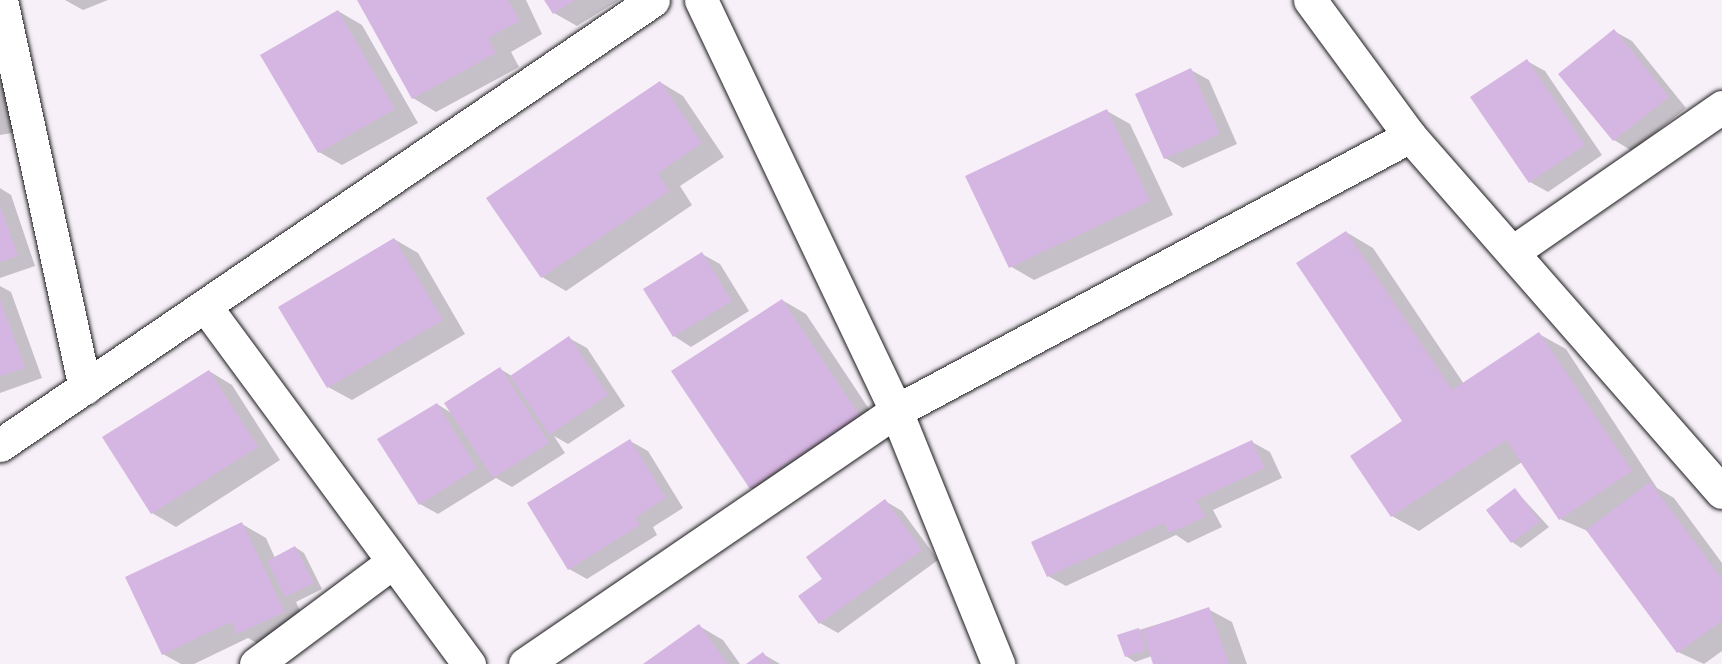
<!DOCTYPE html>
<style>
body{margin:0}
#map{position:relative;width:1722px;height:664px;overflow:hidden;background:#f7f0f9;font-family:Dekko,sans-serif}
div>[style]{position:absolute}
[style*='--x']{left:calc(var(--x)*1px);top:calc(var(--y)*1px);width:calc(var(--w)*1px);rotate:calc(var(--a)*1deg)}
.shadow>*{inset:0;background:#0003}
.building>*{inset:0;background:#d5b5e1}
.roads{filter:drop-shadow(0 0 2px #1c1c1c) drop-shadow(0 0 2px #1c1c1c)}
.minor>*{height:33px;margin:-16.5px;padding:0 16.5px;transform-origin:16.5px;border-radius:16.5px;background:#fff}
span{translate:-50% -50%;white-space:nowrap;text-align:center;line-height:1.15;-webkit-text-stroke:5px #fff;paint-order:stroke}
</style>
<div id="map">
<div class="shadow">
<div style="clip-path:polygon(65px 0,108px 0,83px 10px)"></div>
<div style="clip-path:polygon(359px 0,526px 0,542px 34px,511px 52px,519px 67px,436px 112px,413px 98px)"></div>
<div style="clip-path:polygon(546px 0,619px 0,577px 26px,554px 13px)"></div>
<div style="clip-path:polygon(338px 11px,362px 25px,418px 123px,342px 165px,319px 152px)"></div>
<div style="clip-path:polygon(1614px 31px,1632px 41px,1686px 108px,1632px 151px,1614px 140px)"></div>
<div style="clip-path:polygon(1527px 61px,1545px 71px,1602px 155px,1548px 192px,1530px 182px)"></div>
<div style="clip-path:polygon(1191px 70px,1209px 80px,1237px 144px,1183px 168px,1165px 158px)"></div>
<div style="clip-path:polygon(0 79px,8px 83px,18px 132px,0 135px)"></div>
<div style="clip-path:polygon(660px 82px,683px 96px,724px 157px,680px 186px,692px 205px,566px 291px,542px 277px)"></div>
<div style="clip-path:polygon(1107px 111px,1130px 124px,1173px 215px,1034px 280px,1010px 266px)"></div>
<div style="clip-path:polygon(0 188px,11px 195px,35px 266px,0 278px)"></div>
<div style="clip-path:polygon(1346px 232px,1373px 248px,1464px 384px,1539px 334px,1566px 349px,1657px 488px,1674px 498px,1722px 563px,1722px 651px,1704px 664px,1678px 652px,1590px 532px,1560px 519px,1522px 462px,1419px 531px,1392px 516px,1404px 421px)"></div>
<div style="clip-path:polygon(394px 239px,418px 253px,465px 334px,352px 400px,328px 387px)"></div>
<div style="clip-path:polygon(702px 254px,720px 264px,749px 311px,691px 347px,674px 336px)"></div>
<div style="clip-path:polygon(0 286px,11px 292px,42px 378px,0 393px)"></div>
<div style="clip-path:polygon(782px 300px,806px 314px,883px 430px,774px 502px,751px 488px)"></div>
<div style="clip-path:polygon(569px 338px,587px 348px,625px 406px,568px 444px,554px 436px,565px 453px,512px 487px,496px 478px,438px 514px,420px 504px,437px 404px,453px 414px,500px 369px,512px 376px)"></div>
<div style="clip-path:polygon(209px 371px,232px 385px,280px 460px,176px 527px,152px 513px)"></div>
<div style="clip-path:polygon(630px 441px,648px 451px,683px 508px,653px 527px,657px 535px,587px 579px,569px 569px)"></div>
<div style="clip-path:polygon(1252px 442px,1270px 452px,1282px 478px,1213px 510px,1222px 527px,1188px 543px,1176px 535px,1066px 586px,1048px 576px)"></div>
<div style="clip-path:polygon(1515px 490px,1549px 527px,1521px 548px,1512px 542px)"></div>
<div style="clip-path:polygon(885px 501px,902px 511px,938px 560px,838px 633px,820px 623px,824px 579px)"></div>
<div style="clip-path:polygon(242px 524px,266px 538px,275px 558px,295px 547px,304px 553px,322px 589px,296px 602px,307px 625px,262px 646px,248px 638px,194px 664px,181px 664px,163px 654px)"></div>
<div style="clip-path:polygon(1208px 609px,1232px 622px,1247px 664px,1155px 664px,1152px 656px,1135px 662px,1126px 656px,1139px 630px)"></div>
<div style="clip-path:polygon(699px 626px,723px 640px,740px 664px,645px 664px)"></div>
<div style="clip-path:polygon(763px 654px,780px 664px,749px 664px)"></div>
</div>
<div class="building">
<div style="clip-path:polygon(357px 0,508px 0,520px 21px,488px 38px,496px 53px,412px 99px)"></div>
<div style="clip-path:polygon(544px 0,575px 0,553px 14px)"></div>
<div style="clip-path:polygon(338px 10px,395px 109px,318px 153px,260px 55px)"></div>
<div style="clip-path:polygon(1614px 29px,1669px 97px,1613px 141px,1558px 74px)"></div>
<div style="clip-path:polygon(1527px 59px,1585px 145px,1529px 183px,1470px 97px)"></div>
<div style="clip-path:polygon(1191px 68px,1220px 134px,1164px 159px,1135px 94px)"></div>
<div style="clip-path:polygon(660px 81px,702px 143px,658px 173px,669px 191px,541px 278px,486px 198px)"></div>
<div style="clip-path:polygon(1107px 109px,1150px 201px,1009px 268px,965px 176px)"></div>
<div style="clip-path:polygon(0 205px,18px 256px,0 262px)"></div>
<div style="clip-path:polygon(1346px 231px,1452px 390px,1539px 332px,1632px 471px,1559px 520px,1506px 440px,1391px 517px,1350px 456px,1402px 421px,1296px 263px)"></div>
<div style="clip-path:polygon(394px 238px,443px 320px,327px 388px,278px 307px)"></div>
<div style="clip-path:polygon(702px 252px,732px 301px,673px 337px,643px 289px)"></div>
<div style="clip-path:polygon(0 299px,25px 368px,0 376px)"></div>
<div style="clip-path:polygon(782px 299px,860px 416px,750px 489px,671px 371px)"></div>
<div style="clip-path:polygon(569px 336px,608px 395px,549px 435px,510px 376px)"></div>
<div style="clip-path:polygon(500px 367px,549px 443px,493px 478px,444px 403px)"></div>
<div style="clip-path:polygon(209px 370px,258px 447px,151px 514px,102px 437px)"></div>
<div style="clip-path:polygon(437px 403px,477px 468px,419px 505px,377px 439px)"></div>
<div style="clip-path:polygon(630px 439px,666px 498px,636px 517px,640px 525px,568px 570px,527px 503px)"></div>
<div style="clip-path:polygon(1252px 440px,1265px 468px,1196px 500px,1205px 517px,1169px 533px,1164px 523px,1047px 577px,1031px 542px)"></div>
<div style="clip-path:polygon(1650px 482px,1722px 579px,1722px 621px,1677px 653px,1586px 530px)"></div>
<div style="clip-path:polygon(1515px 488px,1540px 522px,1511px 543px,1486px 510px)"></div>
<div style="clip-path:polygon(885px 499px,922px 550px,819px 624px,798px 596px,822px 579px,806px 557px)"></div>
<div style="clip-path:polygon(242px 522px,285px 612px,237px 634px,231px 622px,162px 655px,125px 577px)"></div>
<div style="clip-path:polygon(295px 546px,314px 583px,285px 597px,267px 561px)"></div>
<div style="clip-path:polygon(1209px 607px,1229px 664px,1153px 664px,1142px 630px)"></div>
<div style="clip-path:polygon(699px 624px,728px 664px,643px 664px)"></div>
<div style="clip-path:polygon(1139px 628px,1146px 650px,1125px 657px,1117px 635px)"></div>
<div style="clip-path:polygon(763px 652px,771px 664px,746px 664px)"></div>
</div>
<div class="roads">
<div class="minor">
<div style="--x:1;--y:0;--w:397;--a:77.8"></div>
<div style="--x:701;--y:0;--w:455;--a:64.6"></div>
<div style="--x:896;--y:411;--w:273;--a:68"></div>
<div style="--x:1310;--y:0;--w:169;--a:53.7"></div>
<div style="--x:1410;--y:136;--w:473;--a:48.8"></div>
<div style="--x:1514;--y:251;--w:253;--a:-34.7"></div>
<div style="--x:205;--y:306;--w:445;--a:53.6"></div>
<div style="--x:0;--y:445;--w:790;--a:-34.27"></div>
<div style="--x:256;--y:664;--w:171;--a:-36.7"></div>
<div style="--x:525;--y:664;--w:449;--a:-34.3"></div>
<div style="--x:896;--y:411;--w:583;--a:-28.15"></div>
</div>
</div>
</div>
